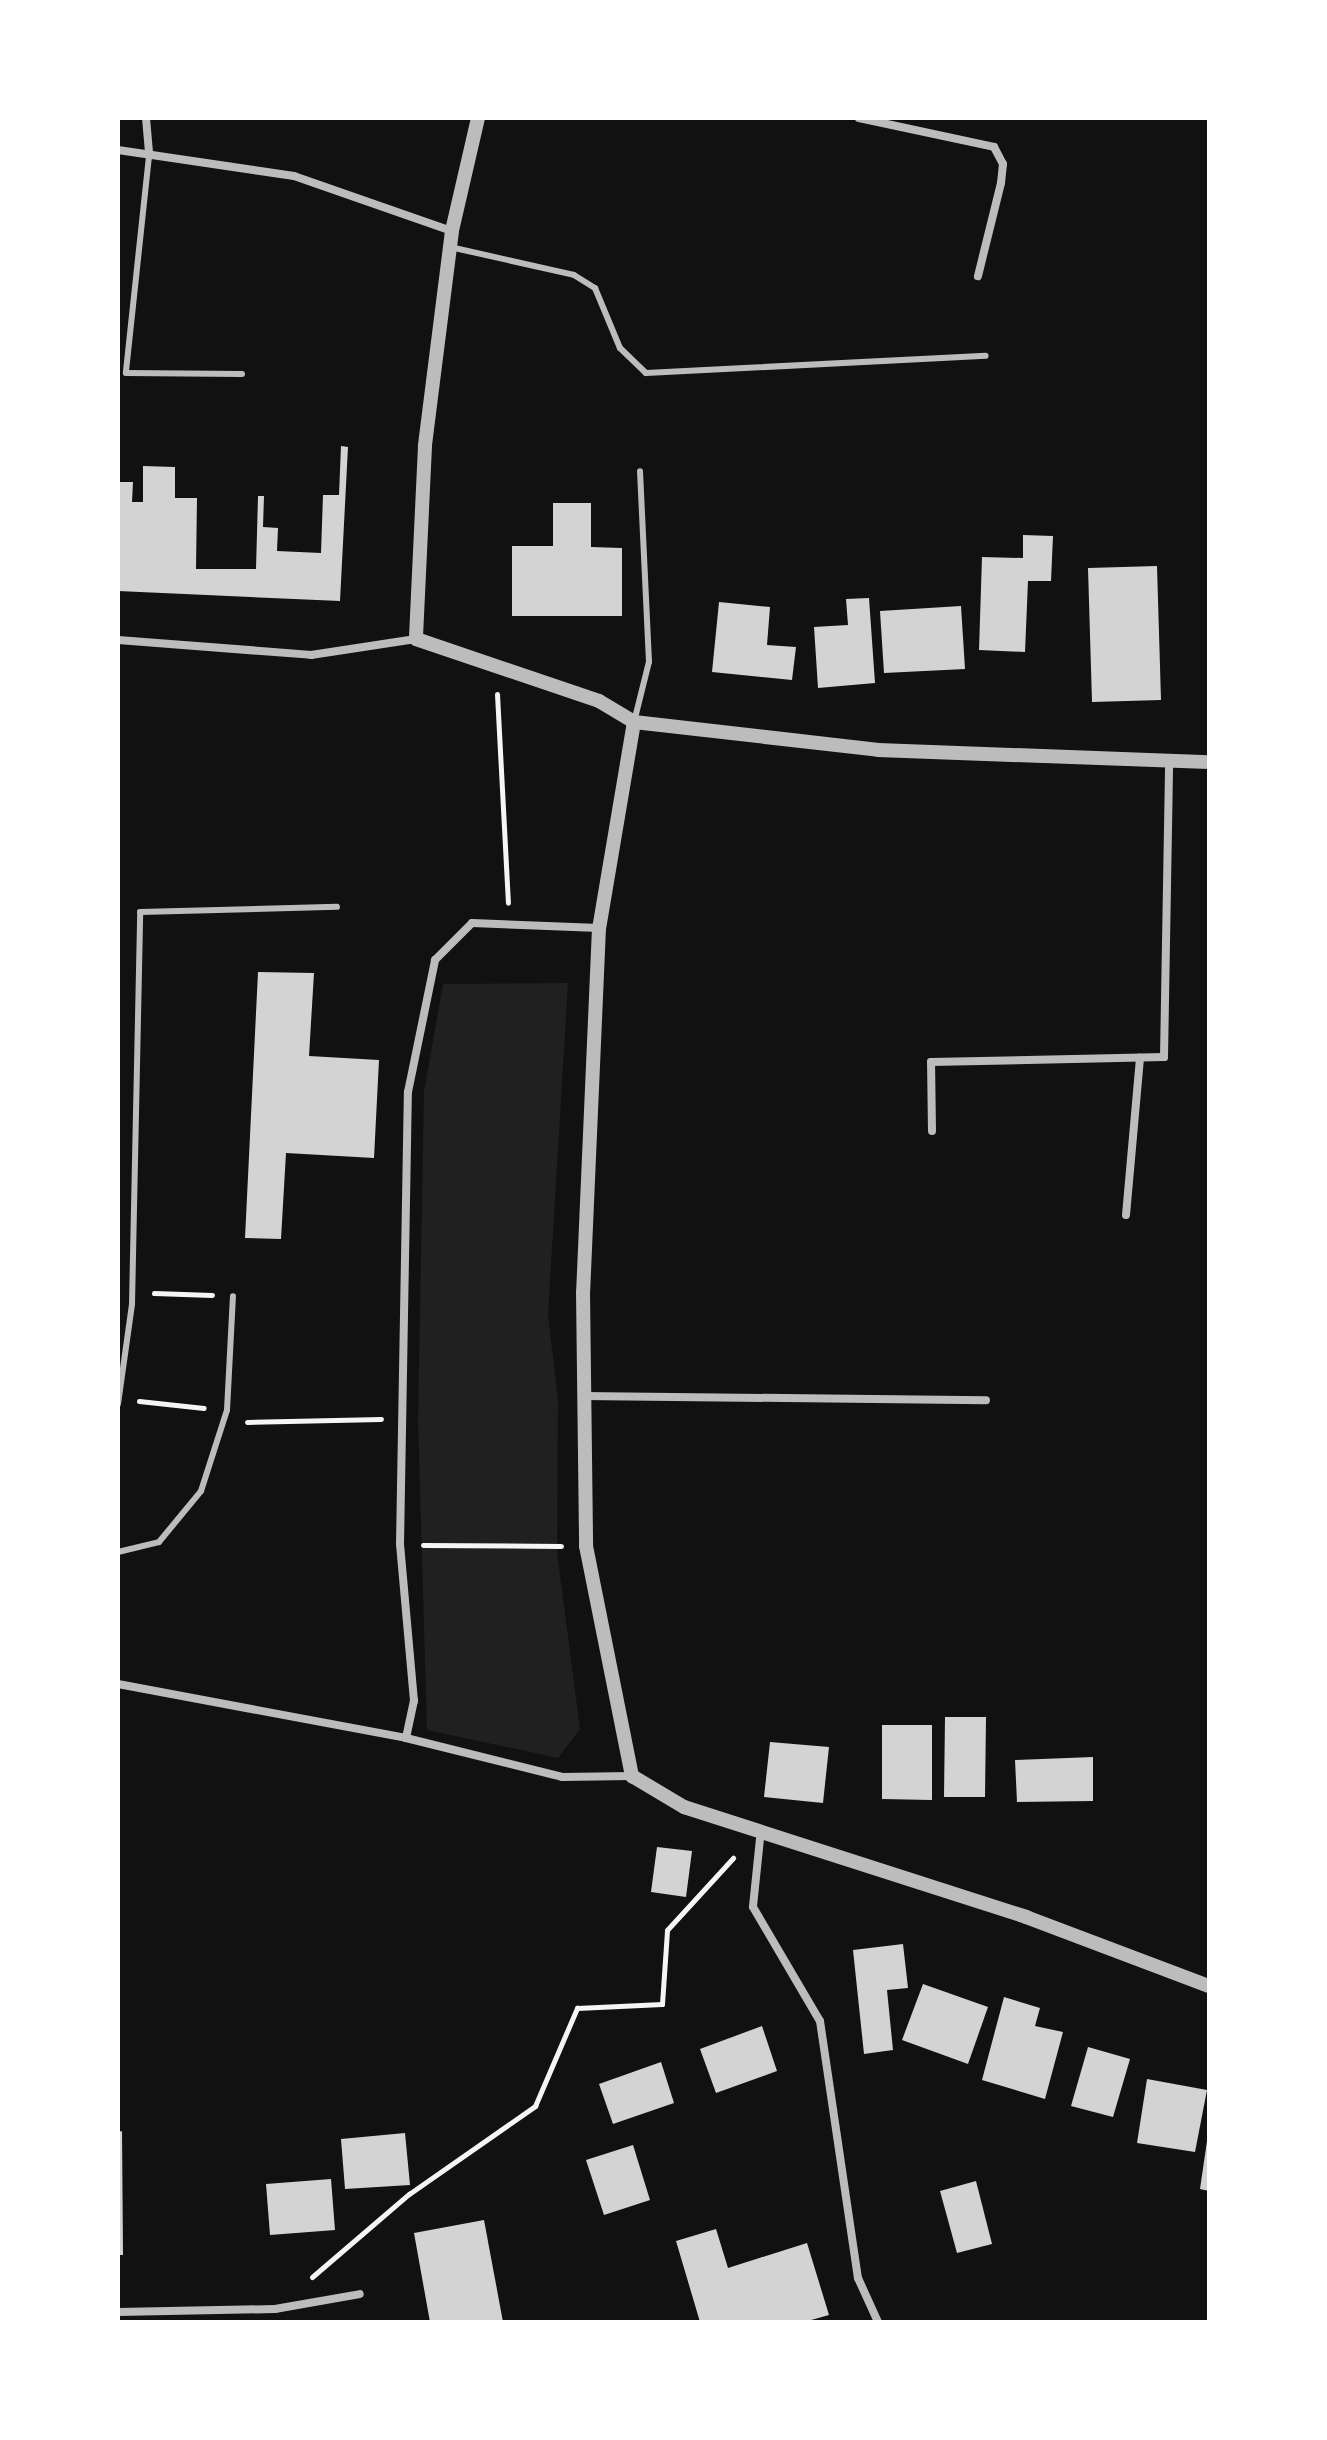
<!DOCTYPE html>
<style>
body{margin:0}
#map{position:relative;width:1327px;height:2440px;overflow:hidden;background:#111;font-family:"Nunito Sans",sans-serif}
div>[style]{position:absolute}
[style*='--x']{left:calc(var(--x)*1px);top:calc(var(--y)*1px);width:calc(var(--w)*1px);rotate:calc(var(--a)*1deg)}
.green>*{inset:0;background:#202020}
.building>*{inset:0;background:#d3d3d3}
.path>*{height:5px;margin:-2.5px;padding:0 2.5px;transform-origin:2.5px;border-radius:2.5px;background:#f5f5f5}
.service>*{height:6px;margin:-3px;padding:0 3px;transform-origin:3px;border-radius:3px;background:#bcbcbc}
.minor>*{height:8px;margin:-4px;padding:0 4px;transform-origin:4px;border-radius:4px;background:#bcbcbc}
.tertiary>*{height:14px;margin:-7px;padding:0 7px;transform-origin:7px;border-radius:7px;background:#bcbcbc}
span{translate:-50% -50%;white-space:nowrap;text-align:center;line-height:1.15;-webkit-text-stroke:6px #fff;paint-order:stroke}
.frame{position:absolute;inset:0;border:120px solid #fff;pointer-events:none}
</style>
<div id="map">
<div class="green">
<div style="clip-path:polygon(568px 983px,548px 1315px,558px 1401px,557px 1552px,580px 1729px,558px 1758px,427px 1730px,418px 1419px,424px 1092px,443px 984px)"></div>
</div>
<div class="building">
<div style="clip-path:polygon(341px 446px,348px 447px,340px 601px,118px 591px,118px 482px,133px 482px,132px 502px,143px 502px,143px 466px,175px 467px,175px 498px,197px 498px,196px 569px,256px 569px,258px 496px,264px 496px,263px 527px,278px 528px,277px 551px,321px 553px,323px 495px,339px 495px)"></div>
<div style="clip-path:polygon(553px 503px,591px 503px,591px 547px,622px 548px,622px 616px,512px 616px,512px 546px,553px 546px)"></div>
<div style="clip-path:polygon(1023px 535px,1053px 536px,1051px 581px,1028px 581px,1025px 652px,979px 650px,982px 557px,1023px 558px)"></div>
<div style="clip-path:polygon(1157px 566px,1161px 700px,1092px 702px,1088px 568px)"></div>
<div style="clip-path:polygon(869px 598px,875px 683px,818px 688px,814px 627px,848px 625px,846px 599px)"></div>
<div style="clip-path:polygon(719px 602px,770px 607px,767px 645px,796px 647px,792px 680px,712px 672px)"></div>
<div style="clip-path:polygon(961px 606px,965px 669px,884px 673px,880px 611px)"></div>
<div style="clip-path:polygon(258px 972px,314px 973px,309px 1056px,379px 1060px,374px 1158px,286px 1153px,281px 1239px,245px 1238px)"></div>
<div style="clip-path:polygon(945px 1717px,986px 1717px,985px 1797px,944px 1797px)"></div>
<div style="clip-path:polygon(882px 1725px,932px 1725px,932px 1800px,882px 1799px)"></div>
<div style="clip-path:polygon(770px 1742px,829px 1747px,823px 1803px,764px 1797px)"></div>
<div style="clip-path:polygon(1093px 1757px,1093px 1801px,1017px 1802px,1015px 1760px)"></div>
<div style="clip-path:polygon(657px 1847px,692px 1851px,686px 1897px,651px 1892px)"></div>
<div style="clip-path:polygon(903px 1944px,908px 1988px,887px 1990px,893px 2050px,864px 2054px,853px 1950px)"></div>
<div style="clip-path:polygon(923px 1984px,988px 2007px,968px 2064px,902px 2040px)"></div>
<div style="clip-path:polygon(1004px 1997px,1040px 2008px,1035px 2026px,1063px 2032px,1045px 2099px,982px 2080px)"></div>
<div style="clip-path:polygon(762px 2026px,777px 2071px,716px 2093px,700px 2049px)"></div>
<div style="clip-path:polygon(1088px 2047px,1130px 2059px,1113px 2117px,1071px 2106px)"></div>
<div style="clip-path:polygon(661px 2062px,674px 2103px,613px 2124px,599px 2084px)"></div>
<div style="clip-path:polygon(1147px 2079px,1207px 2090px,1195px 2152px,1137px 2143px)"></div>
<div style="clip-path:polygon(122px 2131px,123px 2255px,118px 2255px,118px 2132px)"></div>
<div style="clip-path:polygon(405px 2133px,410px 2185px,345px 2189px,341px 2139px)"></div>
<div style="clip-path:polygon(1207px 2141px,1209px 2141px,1209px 2191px,1200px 2189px)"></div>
<div style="clip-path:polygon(633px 2145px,650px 2200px,604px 2215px,586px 2160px)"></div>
<div style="clip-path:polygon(331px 2179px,335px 2230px,270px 2235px,266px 2184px)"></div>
<div style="clip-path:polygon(976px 2181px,992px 2244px,957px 2253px,940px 2191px)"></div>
<div style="clip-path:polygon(484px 2220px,503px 2322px,430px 2322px,414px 2233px)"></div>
<div style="clip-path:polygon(716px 2229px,728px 2268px,807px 2243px,829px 2315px,804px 2322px,700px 2322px,676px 2241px)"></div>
</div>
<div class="path">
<div style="--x:497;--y:694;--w:209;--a:87"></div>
<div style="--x:154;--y:1293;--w:58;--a:2"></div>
<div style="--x:139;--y:1401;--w:65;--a:6.1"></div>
<div style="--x:247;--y:1422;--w:134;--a:-1.3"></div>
<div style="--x:423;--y:1545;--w:138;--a:0.4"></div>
<div style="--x:312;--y:2277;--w:128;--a:-40.6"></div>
<div style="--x:409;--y:2194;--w:154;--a:-34.9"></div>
<div style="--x:535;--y:2106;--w:107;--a:-66.8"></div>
<div style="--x:577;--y:2008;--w:85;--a:-2.7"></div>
<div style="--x:662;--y:2004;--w:74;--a:-86.1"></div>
<div style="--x:667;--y:1930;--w:98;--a:-47.5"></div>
</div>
<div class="service">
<div style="--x:149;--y:156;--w:218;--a:96.1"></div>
<div style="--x:126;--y:373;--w:116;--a:0.5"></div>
<div style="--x:450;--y:247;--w:127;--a:12.7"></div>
<div style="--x:574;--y:275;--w:25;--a:32"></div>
<div style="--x:595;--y:288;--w:65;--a:67.4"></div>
<div style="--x:620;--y:348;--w:36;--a:44"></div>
<div style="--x:646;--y:373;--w:340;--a:-2.9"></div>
<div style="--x:634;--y:722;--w:62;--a:-76"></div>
<div style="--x:649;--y:662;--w:191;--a:-92.7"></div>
<div style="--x:118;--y:1404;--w:101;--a:-82"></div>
<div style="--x:132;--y:1304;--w:392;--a:-88.8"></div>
<div style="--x:140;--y:912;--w:197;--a:-1.5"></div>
<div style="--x:118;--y:1552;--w:42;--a:-13.7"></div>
<div style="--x:159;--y:1542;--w:66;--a:-50.5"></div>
<div style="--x:201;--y:1491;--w:85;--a:-72.2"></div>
<div style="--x:227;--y:1410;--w:114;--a:-87"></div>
</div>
<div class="minor">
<div style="--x:146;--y:118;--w:38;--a:85"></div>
<div style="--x:859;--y:118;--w:138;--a:12.1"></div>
<div style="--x:994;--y:147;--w:19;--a:62"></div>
<div style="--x:1003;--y:164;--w:19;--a:96"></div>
<div style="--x:1001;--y:183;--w:96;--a:103.9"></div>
<div style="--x:118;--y:150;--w:178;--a:8.4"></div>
<div style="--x:294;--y:176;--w:167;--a:19.2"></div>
<div style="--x:118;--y:640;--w:194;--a:4.4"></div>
<div style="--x:311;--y:655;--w:106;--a:-8.7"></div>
<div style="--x:932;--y:1131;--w:69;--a:-90.8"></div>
<div style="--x:931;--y:1062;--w:233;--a:-1.2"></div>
<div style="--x:1164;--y:1057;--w:296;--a:-89"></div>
<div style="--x:1126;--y:1215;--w:158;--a:-84.9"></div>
<div style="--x:583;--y:1396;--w:403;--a:0.6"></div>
<div style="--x:118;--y:1684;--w:293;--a:10.6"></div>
<div style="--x:406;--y:1738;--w:161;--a:14"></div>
<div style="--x:562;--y:1777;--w:70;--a:-0.8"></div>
<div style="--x:406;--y:1738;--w:38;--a:-78"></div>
<div style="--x:414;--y:1701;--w:158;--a:-95.1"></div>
<div style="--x:400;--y:1544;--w:452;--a:-89"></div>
<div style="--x:408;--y:1092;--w:135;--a:-78.4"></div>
<div style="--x:435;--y:960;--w:52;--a:-45"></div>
<div style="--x:472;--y:923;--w:127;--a:2.3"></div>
<div style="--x:761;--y:1829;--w:78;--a:95.9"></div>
<div style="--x:753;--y:1907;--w:132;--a:59.6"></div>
<div style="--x:820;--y:2021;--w:260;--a:81.6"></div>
<div style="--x:858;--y:2278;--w:48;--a:65.6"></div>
<div style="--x:118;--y:2312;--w:157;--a:-1.1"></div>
<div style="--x:275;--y:2309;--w:86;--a:-10"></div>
</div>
<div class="tertiary">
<div style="--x:478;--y:118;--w:116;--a:103"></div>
<div style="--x:452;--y:231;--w:217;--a:97.2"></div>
<div style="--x:425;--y:446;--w:193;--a:92.7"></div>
<div style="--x:416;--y:639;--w:193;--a:18.7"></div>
<div style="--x:599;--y:701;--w:41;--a:31"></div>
<div style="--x:634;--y:722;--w:246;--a:6.5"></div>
<div style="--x:878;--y:750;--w:331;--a:2.1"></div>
<div style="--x:634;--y:722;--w:209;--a:99.6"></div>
<div style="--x:599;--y:928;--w:364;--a:92.5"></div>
<div style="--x:583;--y:1292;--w:254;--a:89.3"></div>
<div style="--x:586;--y:1546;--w:235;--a:78.7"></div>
<div style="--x:632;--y:1776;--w:61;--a:30.8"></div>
<div style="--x:684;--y:1807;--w:359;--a:17.8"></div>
<div style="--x:1026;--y:1917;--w:196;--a:20.7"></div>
</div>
<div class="frame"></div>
</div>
